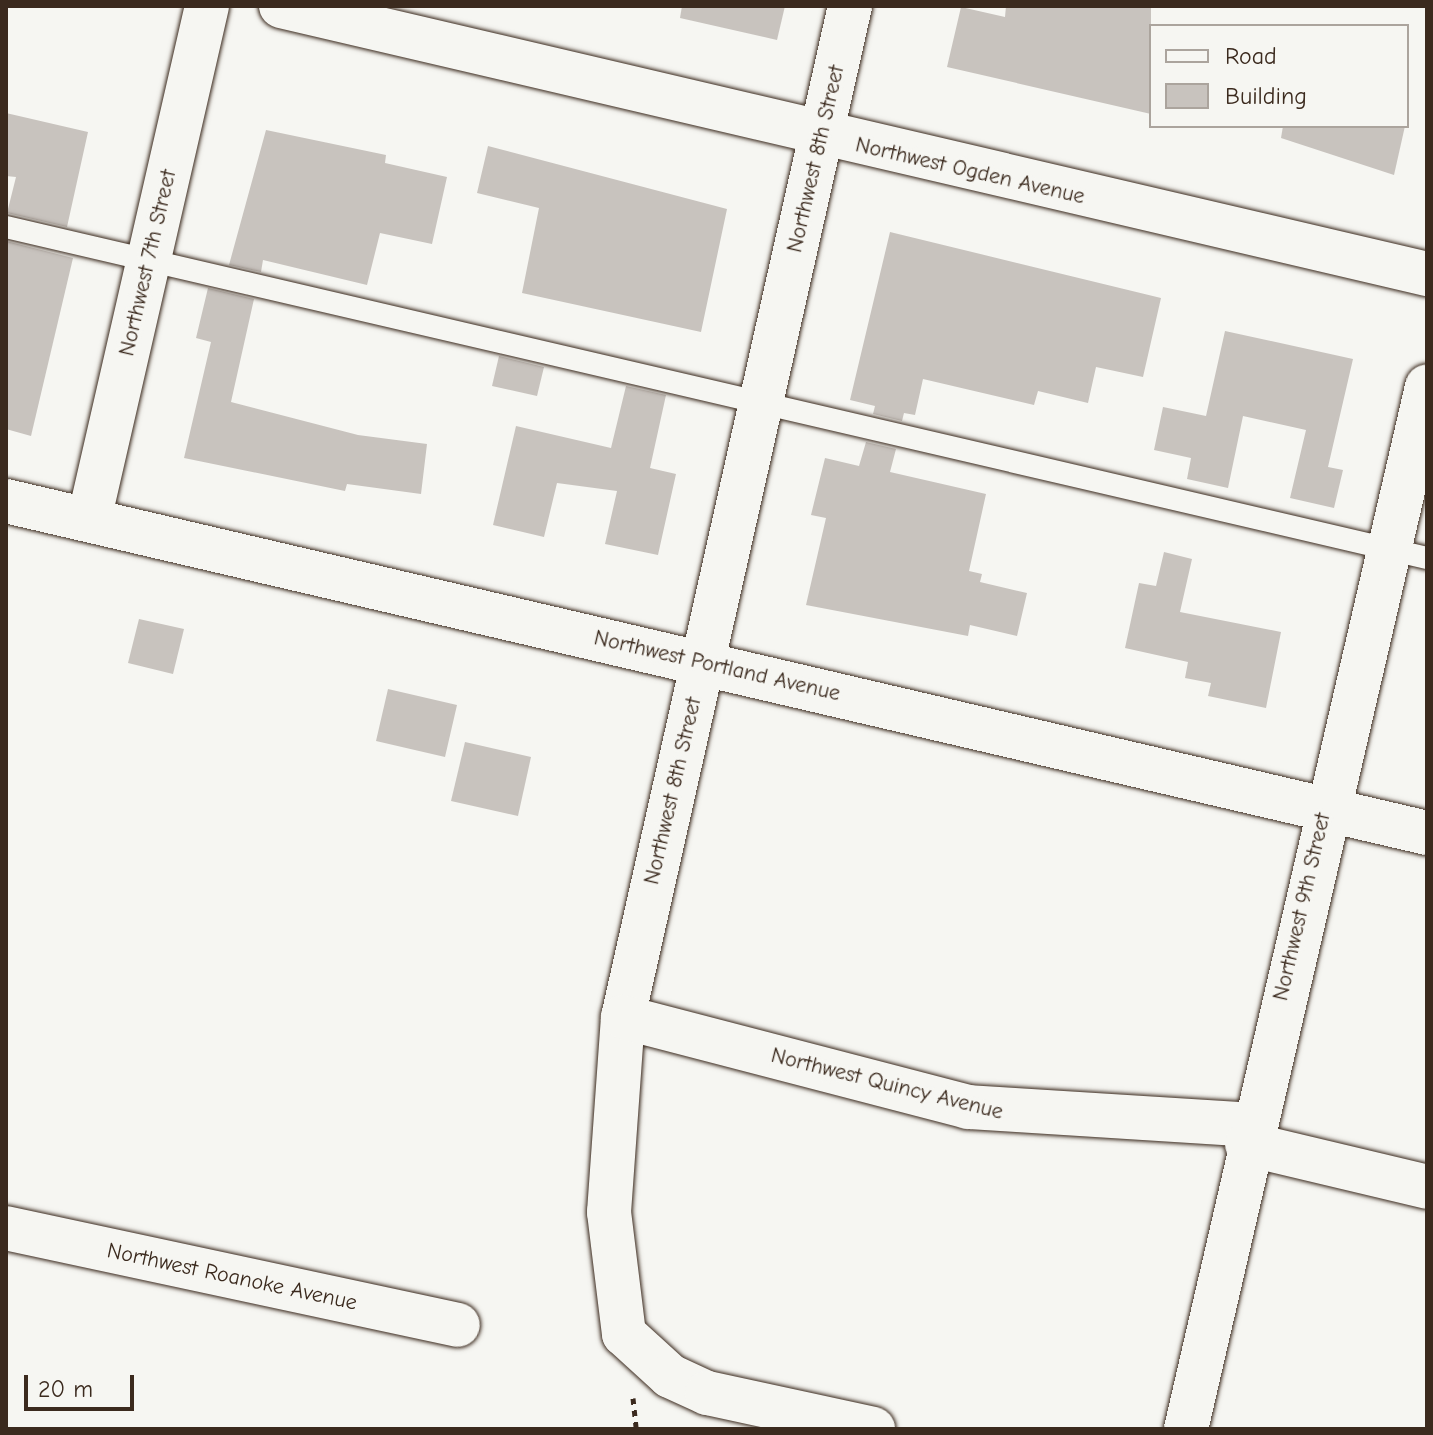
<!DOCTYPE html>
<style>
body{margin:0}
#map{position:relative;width:1433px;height:1435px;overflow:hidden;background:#f6f6f2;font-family:"Comic Neue",sans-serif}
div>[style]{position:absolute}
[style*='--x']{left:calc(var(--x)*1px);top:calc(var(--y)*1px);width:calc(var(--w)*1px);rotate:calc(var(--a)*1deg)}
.building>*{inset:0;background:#c8c3be}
.path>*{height:5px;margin-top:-2.5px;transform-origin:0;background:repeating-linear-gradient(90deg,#3b2a1e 0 6px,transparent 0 12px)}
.roads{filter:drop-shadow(0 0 2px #3b2a1e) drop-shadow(0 0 2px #3b2a1e)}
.service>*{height:22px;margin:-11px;padding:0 11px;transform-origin:11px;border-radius:11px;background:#f6f6f2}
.minor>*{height:44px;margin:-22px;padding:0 22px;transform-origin:22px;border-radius:22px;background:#f6f6f2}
.tertiary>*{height:44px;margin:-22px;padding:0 22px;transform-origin:22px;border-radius:22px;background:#f6f6f2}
span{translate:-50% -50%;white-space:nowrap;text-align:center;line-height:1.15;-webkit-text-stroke:7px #f6f6f2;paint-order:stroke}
.street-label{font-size:22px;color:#3b2a1e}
.frame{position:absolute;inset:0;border:8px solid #3b2a1e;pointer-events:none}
.legend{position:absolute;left:1149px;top:24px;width:260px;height:104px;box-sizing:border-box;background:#f6f6f2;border:2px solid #aba49d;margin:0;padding:10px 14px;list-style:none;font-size:24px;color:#3b2a1e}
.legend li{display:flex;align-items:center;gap:16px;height:40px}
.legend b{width:40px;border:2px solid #aba49d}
.scale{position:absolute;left:24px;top:1375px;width:110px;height:36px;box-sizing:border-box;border:4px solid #3b2a1e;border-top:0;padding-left:10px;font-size:24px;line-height:28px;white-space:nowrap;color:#3b2a1e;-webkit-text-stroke:6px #f6f6f2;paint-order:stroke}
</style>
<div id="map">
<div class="building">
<div style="clip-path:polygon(682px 6px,785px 6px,777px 40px,680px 18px)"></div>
<div style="clip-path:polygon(1006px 6px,1151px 6px,1151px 114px,947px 67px,961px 7px,1005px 17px)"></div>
<div style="clip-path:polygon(6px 113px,88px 132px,67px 227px,7px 213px,16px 177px,6px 176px)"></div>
<div style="clip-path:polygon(1283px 126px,1405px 126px,1394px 175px,1281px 138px)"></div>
<div style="clip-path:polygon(266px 130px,386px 155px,385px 163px,447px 177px,432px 244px,380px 233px,367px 285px,263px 260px,261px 272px,229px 265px)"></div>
<div style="clip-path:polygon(488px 146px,727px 209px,701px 332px,522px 293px,539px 208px,477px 193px)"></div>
<div style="clip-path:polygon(890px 232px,1161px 298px,1143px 377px,1096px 367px,1088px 403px,1038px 391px,1034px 405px,923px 379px,915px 415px,904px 413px,902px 421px,873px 414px,875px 406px,850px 400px)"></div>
<div style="clip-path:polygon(6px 241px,73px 258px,31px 436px,6px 429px)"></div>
<div style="clip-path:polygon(208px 288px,254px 299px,231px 402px,358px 435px,427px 444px,421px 494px,347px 484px,345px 491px,184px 458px,211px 342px,196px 338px)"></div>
<div style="clip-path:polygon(1225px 331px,1353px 359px,1328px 467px,1343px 470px,1334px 508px,1290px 498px,1306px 430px,1243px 416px,1228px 488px,1187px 479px,1191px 458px,1154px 450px,1163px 407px,1206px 416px)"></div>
<div style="clip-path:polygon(499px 356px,544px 367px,537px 396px,492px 386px)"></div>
<div style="clip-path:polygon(626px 386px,666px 395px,650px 468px,676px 474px,658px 555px,605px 544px,617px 491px,557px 483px,544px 537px,493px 525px,516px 426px,611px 448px)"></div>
<div style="clip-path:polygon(866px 442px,896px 449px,890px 472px,986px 494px,969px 571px,982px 574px,980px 582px,1027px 593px,1017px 636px,970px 625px,968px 636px,806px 605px,826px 518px,811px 515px,825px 458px,859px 466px)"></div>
<div style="clip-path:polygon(1164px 552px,1192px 559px,1180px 612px,1281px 632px,1266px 708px,1208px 696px,1211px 683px,1185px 678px,1188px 662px,1125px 648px,1139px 583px,1156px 586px)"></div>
<div style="clip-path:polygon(139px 619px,184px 629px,173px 674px,128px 663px)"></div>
<div style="clip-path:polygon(388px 689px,457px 705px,445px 757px,376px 741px)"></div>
<div style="clip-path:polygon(465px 742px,531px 757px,518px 816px,451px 801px)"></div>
</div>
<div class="path">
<div style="--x:633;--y:1398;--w:31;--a:84"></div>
</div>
<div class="roads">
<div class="service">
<div style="--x:6;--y:227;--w:1459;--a:13.11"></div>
</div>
<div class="minor">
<div style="--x:281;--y:6;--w:1177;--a:13.16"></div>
<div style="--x:850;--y:6;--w:1036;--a:102.65"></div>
<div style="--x:623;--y:1017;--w:196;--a:94.1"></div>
<div style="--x:609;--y:1212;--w:123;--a:83"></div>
<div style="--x:624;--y:1334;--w:62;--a:42.4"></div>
<div style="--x:670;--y:1376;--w:41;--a:24.7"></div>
<div style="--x:707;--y:1393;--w:170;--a:12.2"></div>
<div style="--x:89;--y:520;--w:527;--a:-77.07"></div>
<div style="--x:623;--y:1017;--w:357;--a:14.6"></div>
<div style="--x:968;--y:1107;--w:285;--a:3.6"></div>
<div style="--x:1247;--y:1144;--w:185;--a:13.4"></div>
<div style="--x:6;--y:1228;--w:462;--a:12.1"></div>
</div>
<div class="tertiary">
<div style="--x:6;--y:501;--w:1459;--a:13.15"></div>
<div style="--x:1186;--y:1429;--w:1070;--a:-76.98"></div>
</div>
</div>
<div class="street-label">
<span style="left:816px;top:159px;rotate:-77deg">Northwest 8th Street</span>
<span style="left:970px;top:171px;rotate:13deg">Northwest Ogden Avenue</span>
<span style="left:148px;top:263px;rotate:-77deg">Northwest 7th Street</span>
<span style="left:717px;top:666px;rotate:13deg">Northwest Portland Avenue</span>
<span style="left:673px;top:791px;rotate:-77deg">Northwest 8th Street</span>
<span style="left:1302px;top:907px;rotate:-77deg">Northwest 9th Street</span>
<span style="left:887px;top:1084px;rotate:14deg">Northwest Quincy Avenue</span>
<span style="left:232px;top:1277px;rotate:12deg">Northwest Roanoke Avenue</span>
</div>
<div class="frame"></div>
<ul class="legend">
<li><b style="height:10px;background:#f6f6f2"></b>Road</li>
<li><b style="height:22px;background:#c8c3be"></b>Building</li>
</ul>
<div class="scale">20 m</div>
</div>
